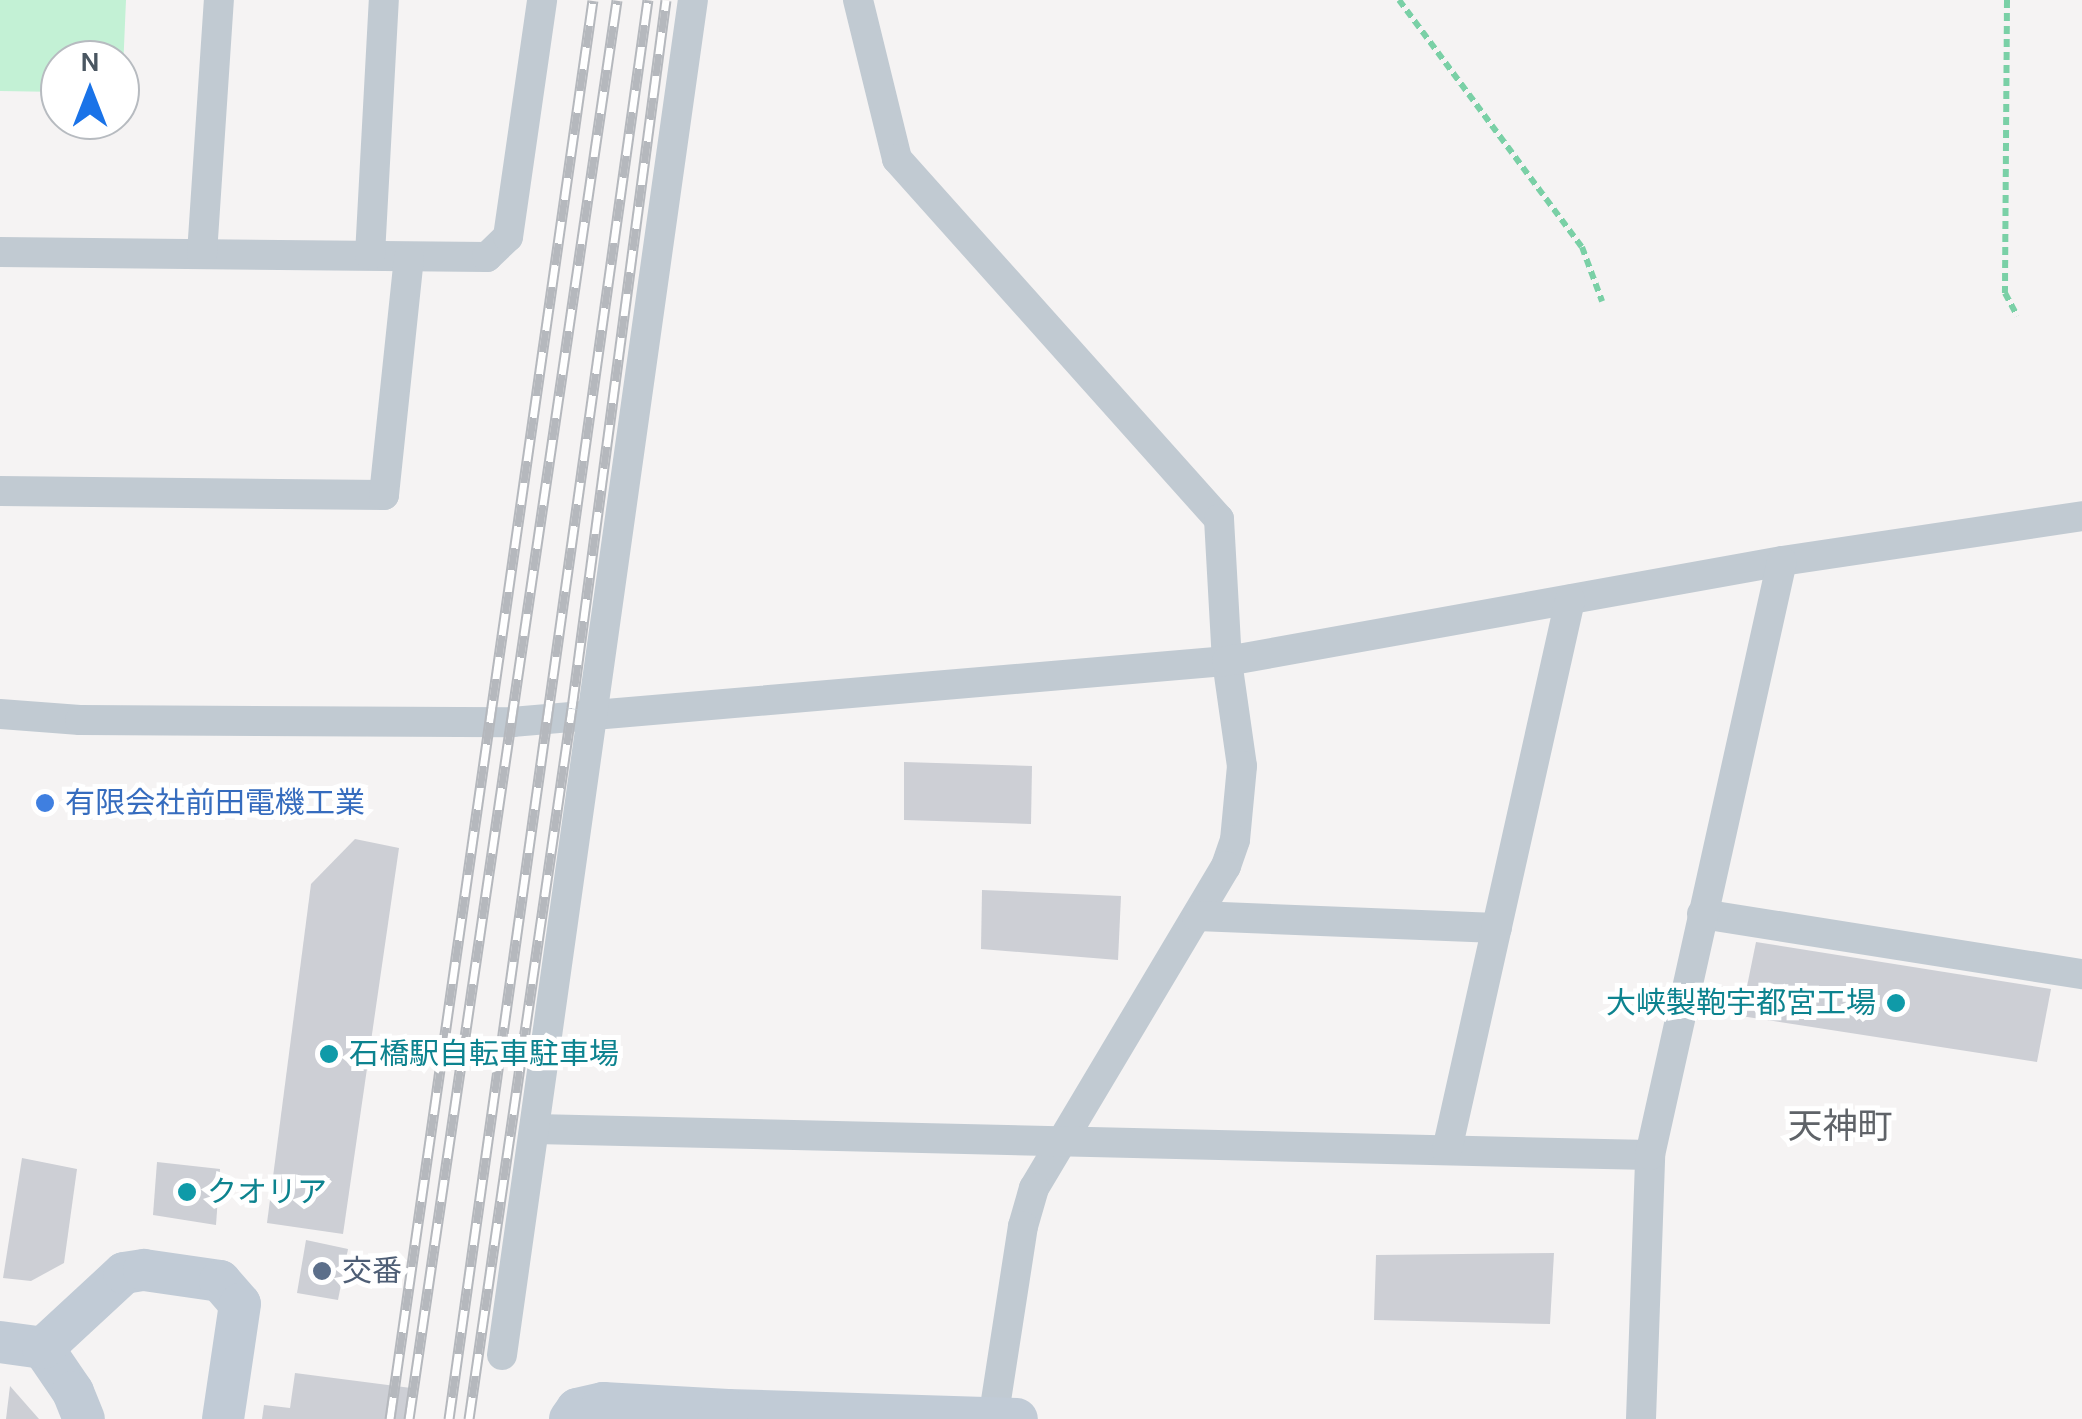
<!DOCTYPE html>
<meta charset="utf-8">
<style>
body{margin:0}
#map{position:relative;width:2082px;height:1419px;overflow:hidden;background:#f5f3f3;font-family:Karla,"Noto Sans JP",sans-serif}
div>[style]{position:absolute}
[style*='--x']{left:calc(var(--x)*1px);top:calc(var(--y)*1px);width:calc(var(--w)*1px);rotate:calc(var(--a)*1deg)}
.green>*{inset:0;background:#c3f1d5}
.building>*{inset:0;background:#cdcfd5}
.path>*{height:6px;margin-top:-3px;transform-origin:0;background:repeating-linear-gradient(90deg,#7ad0a6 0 8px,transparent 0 13px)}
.street>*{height:30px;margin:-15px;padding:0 15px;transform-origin:15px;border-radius:15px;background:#c1cad2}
.secondary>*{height:42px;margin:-21px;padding:0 21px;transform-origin:21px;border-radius:21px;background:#c1cbd6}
.rail>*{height:11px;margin-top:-5.5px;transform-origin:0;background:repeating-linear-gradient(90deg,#fff 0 22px,#b5b8bd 0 44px);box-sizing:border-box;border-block:2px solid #b5b8bd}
.dots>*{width:28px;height:28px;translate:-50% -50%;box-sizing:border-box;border:5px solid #fff;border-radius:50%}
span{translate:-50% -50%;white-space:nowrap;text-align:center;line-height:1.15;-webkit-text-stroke:10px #fff;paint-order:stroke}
.shop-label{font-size:30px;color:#366cbe}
.left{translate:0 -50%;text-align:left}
.culture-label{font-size:30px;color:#0d838f}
.right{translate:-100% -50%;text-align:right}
.service-label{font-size:30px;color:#4e5e75}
.quarter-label{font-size:35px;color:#5f6368}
.north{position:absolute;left:40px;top:40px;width:100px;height:100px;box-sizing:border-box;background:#fff;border:2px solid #b7bbc0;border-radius:50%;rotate:0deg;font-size:28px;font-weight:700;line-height:40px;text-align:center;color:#4a5661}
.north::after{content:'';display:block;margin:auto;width:35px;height:45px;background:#1a73e8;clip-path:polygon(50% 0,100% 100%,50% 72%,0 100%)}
</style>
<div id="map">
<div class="green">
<div style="clip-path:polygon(0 0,126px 0,122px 93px,120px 60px,60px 60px,60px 92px,0 91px)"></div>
</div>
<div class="building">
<div style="clip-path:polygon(904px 762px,1032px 766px,1031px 824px,904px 820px)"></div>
<div style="clip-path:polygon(355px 839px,399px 848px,343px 1234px,267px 1223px,311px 884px)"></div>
<div style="clip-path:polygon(982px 890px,1121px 896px,1118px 960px,981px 949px)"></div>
<div style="clip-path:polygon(1756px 942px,2051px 989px,2037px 1062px,1741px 1016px)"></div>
<div style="clip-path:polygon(22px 1158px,77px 1169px,64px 1263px,31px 1281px,3px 1278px)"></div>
<div style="clip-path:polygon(157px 1162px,220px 1169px,216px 1225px,153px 1215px)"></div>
<div style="clip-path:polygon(306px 1240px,348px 1249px,338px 1300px,297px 1293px)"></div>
<div style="clip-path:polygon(1554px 1253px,1550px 1324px,1374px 1320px,1376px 1255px)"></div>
<div style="clip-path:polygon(295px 1373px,411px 1388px,407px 1419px,262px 1419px,264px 1405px,290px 1408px)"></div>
<div style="clip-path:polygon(10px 1386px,39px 1419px,6px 1419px)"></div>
</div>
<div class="path">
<div style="--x:1399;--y:0;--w:307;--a:53.5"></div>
<div style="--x:1582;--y:247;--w:58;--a:69.7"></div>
<div style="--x:2007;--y:0;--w:293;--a:90.4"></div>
<div style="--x:2005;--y:293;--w:26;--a:62"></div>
</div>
<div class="street">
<div style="--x:858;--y:0;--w:164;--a:76.2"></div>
<div style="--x:897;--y:159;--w:483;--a:48.2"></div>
<div style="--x:1219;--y:519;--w:142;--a:86.8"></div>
<div style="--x:1227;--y:661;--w:106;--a:81.9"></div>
<div style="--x:1242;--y:766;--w:74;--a:95.4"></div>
<div style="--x:1235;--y:840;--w:28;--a:109"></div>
<div style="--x:1226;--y:866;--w:375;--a:120.8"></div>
<div style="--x:1034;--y:1188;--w:40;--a:106"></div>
<div style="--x:1023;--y:1226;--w:195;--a:98.8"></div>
<div style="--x:0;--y:252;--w:487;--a:0.6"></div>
<div style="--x:487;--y:257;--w:29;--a:-44"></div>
<div style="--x:508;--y:237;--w:239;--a:-81.8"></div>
<div style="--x:202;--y:254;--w:255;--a:-86.2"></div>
<div style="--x:370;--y:255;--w:255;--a:-86.9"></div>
<div style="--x:0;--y:491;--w:384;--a:0.6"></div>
<div style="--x:384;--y:495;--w:239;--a:-84"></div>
<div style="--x:0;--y:714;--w:80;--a:4.3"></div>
<div style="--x:80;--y:720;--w:432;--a:0.3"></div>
<div style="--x:512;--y:722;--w:718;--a:-4.88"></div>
<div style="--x:1227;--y:661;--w:564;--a:-10.21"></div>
<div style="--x:1782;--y:561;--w:303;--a:-8.5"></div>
<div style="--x:1702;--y:914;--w:385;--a:9"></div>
<div style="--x:1197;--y:916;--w:300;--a:2.3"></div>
<div style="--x:535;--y:1129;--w:1115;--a:1.34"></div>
<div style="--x:1447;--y:1150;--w:564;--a:-77.39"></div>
<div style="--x:502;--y:1355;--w:1368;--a:-81.98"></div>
<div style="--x:1641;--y:1419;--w:264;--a:-88"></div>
<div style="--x:1650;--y:1155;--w:608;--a:-77.47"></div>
</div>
<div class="secondary">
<div style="--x:0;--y:1342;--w:43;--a:7.9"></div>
<div style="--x:43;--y:1348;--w:53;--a:55.7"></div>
<div style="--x:73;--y:1392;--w:29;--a:68"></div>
<div style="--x:43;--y:1348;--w:110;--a:-42.8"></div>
<div style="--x:124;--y:1273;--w:20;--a:-9"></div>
<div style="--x:144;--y:1270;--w:77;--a:8.2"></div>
<div style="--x:220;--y:1281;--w:30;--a:49"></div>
<div style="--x:240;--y:1304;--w:116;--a:98.4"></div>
<div style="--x:728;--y:1410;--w:289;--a:1.8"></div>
<div style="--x:570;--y:1419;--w:12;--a:-55"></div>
<div style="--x:577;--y:1409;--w:27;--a:-13"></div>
<div style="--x:603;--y:1403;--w:125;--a:3.2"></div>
<div style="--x:728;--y:1410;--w:13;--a:135"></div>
</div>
<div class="rail">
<div style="--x:390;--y:1419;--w:1433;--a:-81.86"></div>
<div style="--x:409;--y:1419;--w:1434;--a:-81.66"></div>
<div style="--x:449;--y:1419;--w:1433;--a:-82.02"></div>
<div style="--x:469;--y:1419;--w:718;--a:-81.76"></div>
<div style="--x:572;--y:708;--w:714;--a:-82.44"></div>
</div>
<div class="dots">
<div style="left:45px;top:803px;background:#3f7fe0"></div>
<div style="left:1896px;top:1003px;background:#0f9aa8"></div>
<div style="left:329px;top:1054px;background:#0f9aa8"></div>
<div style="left:187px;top:1192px;background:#0f9aa8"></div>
<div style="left:322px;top:1271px;background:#5c6f8a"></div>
</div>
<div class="shop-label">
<span class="left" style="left:65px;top:803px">有限会社前田電機工業</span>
</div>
<div class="culture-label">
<span class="right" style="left:1876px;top:1003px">大峡製鞄宇都宮工場</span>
<span class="left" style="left:349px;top:1054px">石橋駅自転車駐車場</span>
<span class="left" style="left:207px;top:1192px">クオリア</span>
</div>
<div class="service-label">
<span class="left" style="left:342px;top:1271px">交番</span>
</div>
<div class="quarter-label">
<span style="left:1840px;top:1127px">天神町</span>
</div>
<div class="north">N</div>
</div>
